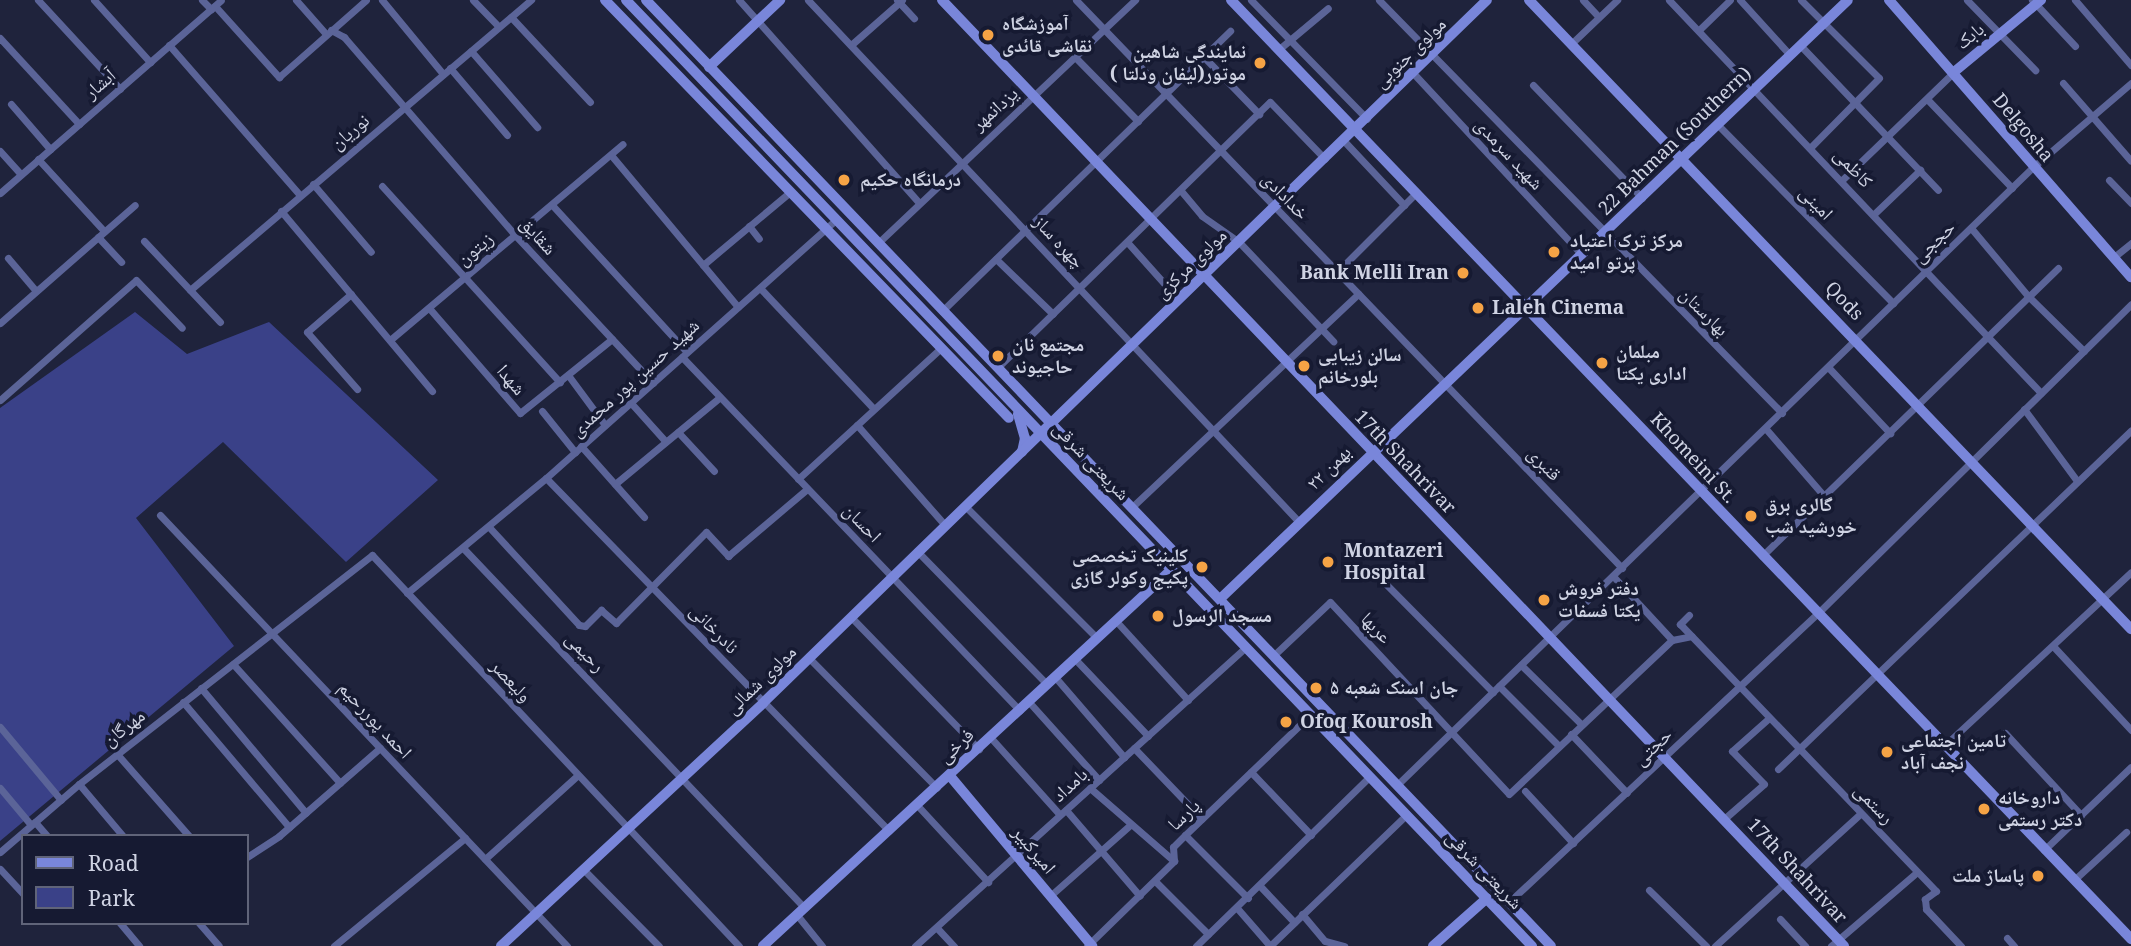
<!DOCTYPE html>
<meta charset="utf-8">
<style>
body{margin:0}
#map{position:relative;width:2131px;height:946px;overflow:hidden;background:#1f233c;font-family:"Noto Serif","Noto Naskh Arabic",serif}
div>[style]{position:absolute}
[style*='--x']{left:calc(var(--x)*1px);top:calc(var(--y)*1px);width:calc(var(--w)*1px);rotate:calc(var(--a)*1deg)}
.green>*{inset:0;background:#3a4188}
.street>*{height:7px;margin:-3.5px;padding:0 3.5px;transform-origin:3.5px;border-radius:3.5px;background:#5b6498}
.secondary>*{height:10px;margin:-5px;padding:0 5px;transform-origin:5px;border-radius:5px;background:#7986da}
.dots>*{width:19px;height:19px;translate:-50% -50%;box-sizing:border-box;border:4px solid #161a32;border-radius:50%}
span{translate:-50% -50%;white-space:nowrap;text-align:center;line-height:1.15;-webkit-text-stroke:7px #161a32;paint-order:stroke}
.poi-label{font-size:19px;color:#cfd3e3;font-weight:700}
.left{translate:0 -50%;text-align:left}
.right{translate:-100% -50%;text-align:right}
.street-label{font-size:19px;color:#cfd3e3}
.legend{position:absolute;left:21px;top:834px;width:228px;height:91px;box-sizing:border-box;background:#161a32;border:2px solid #606479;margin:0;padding:9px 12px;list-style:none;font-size:21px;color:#cfd3e3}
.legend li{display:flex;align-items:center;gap:14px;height:35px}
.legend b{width:35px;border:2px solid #606479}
</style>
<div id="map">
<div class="green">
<div style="clip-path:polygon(135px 312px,187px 354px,269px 322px,438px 480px,346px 562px,223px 442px,136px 518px,234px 646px,0 841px,0 408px)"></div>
</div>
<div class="street">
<div style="--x:38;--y:0;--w:121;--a:47.3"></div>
<div style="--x:94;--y:0;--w:84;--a:47.9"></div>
<div style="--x:202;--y:0;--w:13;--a:45"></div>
<div style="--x:296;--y:0;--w:45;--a:48.6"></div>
<div style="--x:382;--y:0;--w:96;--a:50.5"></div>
<div style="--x:473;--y:0;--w:37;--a:46"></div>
<div style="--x:739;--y:0;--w:271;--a:48.4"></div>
<div style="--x:808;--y:0;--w:717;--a:46.75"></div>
<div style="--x:897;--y:0;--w:25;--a:47"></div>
<div style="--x:1076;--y:0;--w:788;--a:46.13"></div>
<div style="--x:1251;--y:0;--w:166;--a:45.7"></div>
<div style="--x:1379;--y:0;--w:577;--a:45.7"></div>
<div style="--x:1583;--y:0;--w:23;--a:47"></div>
<div style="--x:1669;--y:0;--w:541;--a:46.57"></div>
<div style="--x:1740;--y:0;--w:74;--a:47.7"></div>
<div style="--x:1801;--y:0;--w:110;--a:45"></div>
<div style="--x:1879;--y:78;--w:97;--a:134.6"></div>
<div style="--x:1967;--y:0;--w:98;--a:45.8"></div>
<div style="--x:2032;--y:0;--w:63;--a:46.9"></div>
<div style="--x:2075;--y:0;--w:86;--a:49.3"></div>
<div style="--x:215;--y:6;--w:96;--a:48"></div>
<div style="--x:279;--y:77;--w:116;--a:-41.5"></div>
<div style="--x:511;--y:17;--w:116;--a:47.1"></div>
<div style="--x:331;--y:30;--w:15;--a:28"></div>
<div style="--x:344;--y:37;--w:263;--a:49.2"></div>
<div style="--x:516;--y:236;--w:201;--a:47"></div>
<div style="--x:1699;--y:30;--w:43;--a:-44.1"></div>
<div style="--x:0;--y:38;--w:117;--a:47.4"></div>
<div style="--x:1571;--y:44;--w:64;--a:-43.7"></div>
<div style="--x:169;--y:45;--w:199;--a:48.9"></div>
<div style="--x:851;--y:45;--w:68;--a:-41.4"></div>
<div style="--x:1800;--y:45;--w:200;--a:46.4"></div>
<div style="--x:1278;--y:50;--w:65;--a:-40"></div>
<div style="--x:471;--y:51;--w:101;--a:49"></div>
<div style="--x:1203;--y:56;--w:81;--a:46"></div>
<div style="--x:1075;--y:57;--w:90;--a:45.5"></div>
<div style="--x:450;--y:68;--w:88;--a:49.6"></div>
<div style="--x:1414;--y:74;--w:247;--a:47.1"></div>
<div style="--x:2063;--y:83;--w:103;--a:48.9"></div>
<div style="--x:1533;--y:85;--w:157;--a:46"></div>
<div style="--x:1927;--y:99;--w:123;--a:46.3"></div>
<div style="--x:11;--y:104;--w:60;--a:49.1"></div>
<div style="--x:1718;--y:125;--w:250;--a:45.5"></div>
<div style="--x:1344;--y:141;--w:88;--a:46.8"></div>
<div style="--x:0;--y:151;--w:31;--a:48"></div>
<div style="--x:611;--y:155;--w:198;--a:50.1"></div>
<div style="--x:38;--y:159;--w:98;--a:47.5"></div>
<div style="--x:1842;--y:180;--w:156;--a:-44"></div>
<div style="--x:2109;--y:180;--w:32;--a:46"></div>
<div style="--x:313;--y:184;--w:89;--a:49.5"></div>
<div style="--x:382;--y:186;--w:265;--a:47.8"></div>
<div style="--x:1182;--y:192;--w:31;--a:50"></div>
<div style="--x:1202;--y:216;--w:45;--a:35.1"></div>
<div style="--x:1239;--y:242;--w:137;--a:46.5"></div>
<div style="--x:0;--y:193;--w:293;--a:-41.1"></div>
<div style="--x:553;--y:206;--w:198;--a:47.5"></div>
<div style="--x:281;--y:211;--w:235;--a:50"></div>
<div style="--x:1874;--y:214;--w:64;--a:-43.7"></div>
<div style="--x:749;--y:226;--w:16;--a:52"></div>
<div style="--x:1971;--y:228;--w:90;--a:50"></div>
<div style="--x:2029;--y:297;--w:77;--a:44.5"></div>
<div style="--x:98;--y:237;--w:34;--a:47"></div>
<div style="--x:144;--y:241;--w:111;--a:46.8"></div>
<div style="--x:878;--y:243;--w:354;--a:-43.4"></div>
<div style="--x:1128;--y:243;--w:76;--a:48.2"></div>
<div style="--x:2114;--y:257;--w:22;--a:-39"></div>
<div style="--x:8;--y:258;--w:43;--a:49.7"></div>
<div style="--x:996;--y:259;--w:79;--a:44"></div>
<div style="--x:703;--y:265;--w:114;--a:-40"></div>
<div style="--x:1337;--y:272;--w:112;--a:-45"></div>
<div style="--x:760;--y:288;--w:166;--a:46.7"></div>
<div style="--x:190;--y:290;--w:448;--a:-40.4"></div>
<div style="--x:351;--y:294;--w:58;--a:139.2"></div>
<div style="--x:307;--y:332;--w:76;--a:48.7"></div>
<div style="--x:429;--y:308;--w:139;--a:49.1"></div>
<div style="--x:520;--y:413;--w:118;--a:-38.8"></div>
<div style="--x:942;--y:311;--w:402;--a:-44.2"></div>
<div style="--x:0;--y:323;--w:179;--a:-41.2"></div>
<div style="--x:390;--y:340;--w:304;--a:-40.1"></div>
<div style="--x:682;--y:357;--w:489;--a:46.3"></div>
<div style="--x:1828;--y:367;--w:91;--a:46.8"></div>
<div style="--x:997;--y:368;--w:381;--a:-44.3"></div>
<div style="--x:1270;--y:102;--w:79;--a:46"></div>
<div style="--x:568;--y:375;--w:62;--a:53.5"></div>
<div style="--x:0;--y:400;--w:181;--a:-41.4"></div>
<div style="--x:136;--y:280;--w:66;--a:46.2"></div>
<div style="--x:631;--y:403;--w:52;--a:48.1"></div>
<div style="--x:2024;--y:409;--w:89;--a:53.6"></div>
<div style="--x:542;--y:411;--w:53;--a:51.2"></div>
<div style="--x:857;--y:425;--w:133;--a:48.7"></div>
<div style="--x:1766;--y:429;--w:89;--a:49.1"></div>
<div style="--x:678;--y:432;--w:53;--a:47.3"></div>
<div style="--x:581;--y:446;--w:95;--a:48.4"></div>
<div style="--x:546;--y:478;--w:492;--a:45.8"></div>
<div style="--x:798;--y:479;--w:193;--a:-42.5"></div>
<div style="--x:615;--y:484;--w:136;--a:-39.6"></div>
<div style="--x:965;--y:506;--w:187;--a:45"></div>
<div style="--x:1132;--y:507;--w:311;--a:-43.3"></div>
<div style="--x:160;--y:515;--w:593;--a:46.64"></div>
<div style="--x:489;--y:527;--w:133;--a:47.4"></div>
<div style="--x:579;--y:625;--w:6;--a:9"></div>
<div style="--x:585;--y:626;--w:23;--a:-45"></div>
<div style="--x:601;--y:610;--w:20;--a:41"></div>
<div style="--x:616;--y:623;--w:128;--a:-45.3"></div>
<div style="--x:706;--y:532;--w:33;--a:47"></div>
<div style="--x:728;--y:556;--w:104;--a:-40.3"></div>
<div style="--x:464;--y:549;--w:495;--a:46.5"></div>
<div style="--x:917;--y:551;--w:186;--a:45.7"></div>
<div style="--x:1762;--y:556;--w:413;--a:-44.2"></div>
<div style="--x:1613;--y:576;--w:87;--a:47.3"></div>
<div style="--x:1379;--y:577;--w:162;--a:45.3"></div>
<div style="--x:407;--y:593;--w:180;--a:-39.6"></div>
<div style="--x:546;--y:478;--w:388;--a:-41.7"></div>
<div style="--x:1689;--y:615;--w:13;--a:135"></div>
<div style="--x:1680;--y:624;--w:370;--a:46.2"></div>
<div style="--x:1936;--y:891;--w:14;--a:144"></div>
<div style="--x:1925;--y:899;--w:10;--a:84"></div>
<div style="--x:1926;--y:909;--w:51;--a:46.6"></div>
<div style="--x:851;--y:617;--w:184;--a:45.9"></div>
<div style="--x:1116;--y:621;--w:107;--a:47.7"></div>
<div style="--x:2053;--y:646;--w:115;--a:47.1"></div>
<div style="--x:1274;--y:655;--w:77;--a:-43.4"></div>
<div style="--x:1330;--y:602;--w:262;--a:47"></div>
<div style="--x:1509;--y:794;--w:224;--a:-43.4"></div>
<div style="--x:1672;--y:640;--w:20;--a:-11"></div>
<div style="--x:809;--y:658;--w:182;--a:45.4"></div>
<div style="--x:1075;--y:659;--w:106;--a:46.5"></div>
<div style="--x:233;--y:664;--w:160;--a:48"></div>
<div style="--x:1521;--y:665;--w:84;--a:44.5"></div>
<div style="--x:1055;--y:677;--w:106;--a:49.2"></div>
<div style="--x:1499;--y:686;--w:83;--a:45"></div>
<div style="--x:201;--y:688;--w:163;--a:50"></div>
<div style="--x:183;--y:702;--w:164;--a:49.7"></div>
<div style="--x:1029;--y:702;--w:105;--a:48.1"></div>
<div style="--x:0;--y:727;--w:95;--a:50.1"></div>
<div style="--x:2005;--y:733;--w:112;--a:47.2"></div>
<div style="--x:1571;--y:734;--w:81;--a:46.5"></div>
<div style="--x:991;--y:738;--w:103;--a:48.1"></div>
<div style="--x:1944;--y:746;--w:255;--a:-42.9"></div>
<div style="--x:1134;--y:748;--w:98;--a:46.2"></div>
<div style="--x:117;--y:754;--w:109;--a:48.7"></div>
<div style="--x:1778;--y:769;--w:489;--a:-43.8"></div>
<div style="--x:1251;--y:772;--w:87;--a:46.4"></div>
<div style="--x:79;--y:784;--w:68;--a:49.8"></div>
<div style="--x:1398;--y:784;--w:885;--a:-44.18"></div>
<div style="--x:2033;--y:167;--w:129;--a:-40.6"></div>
<div style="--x:0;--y:788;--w:48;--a:50"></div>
<div style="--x:1090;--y:788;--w:111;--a:41"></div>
<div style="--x:1525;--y:791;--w:71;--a:47.3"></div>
<div style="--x:917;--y:805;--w:105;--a:47.3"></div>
<div style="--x:1066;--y:810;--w:113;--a:49.3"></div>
<div style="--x:1724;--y:819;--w:53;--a:-41.2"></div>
<div style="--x:1764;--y:784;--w:46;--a:-134.1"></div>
<div style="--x:1732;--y:751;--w:50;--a:-41.7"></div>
<div style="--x:35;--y:822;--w:18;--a:49"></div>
<div style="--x:1185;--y:835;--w:89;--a:45"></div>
<div style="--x:2044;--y:850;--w:120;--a:-43.7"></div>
<div style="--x:0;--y:852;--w:104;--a:-40.7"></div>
<div style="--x:79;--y:784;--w:372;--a:-38"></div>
<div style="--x:372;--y:555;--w:536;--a:46.81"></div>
<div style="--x:247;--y:857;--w:38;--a:-33"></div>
<div style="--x:279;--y:836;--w:134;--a:-41.1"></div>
<div style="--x:485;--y:859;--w:125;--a:-42.1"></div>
<div style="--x:0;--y:869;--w:34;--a:47"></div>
<div style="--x:583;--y:869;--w:108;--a:45.4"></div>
<div style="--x:2074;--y:880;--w:71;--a:-42.7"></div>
<div style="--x:1155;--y:881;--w:75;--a:45"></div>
<div style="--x:1260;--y:886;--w:50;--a:46.6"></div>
<div style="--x:1649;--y:890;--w:80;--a:44.5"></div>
<div style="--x:1050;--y:896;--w:108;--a:-41.6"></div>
<div style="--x:1509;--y:902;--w:423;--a:-43.1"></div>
<div style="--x:1818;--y:613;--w:440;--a:-44.6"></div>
<div style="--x:1237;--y:908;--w:50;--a:49"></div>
<div style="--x:1302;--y:914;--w:35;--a:50"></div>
<div style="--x:1325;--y:941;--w:20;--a:15"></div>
<div style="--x:797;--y:915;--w:40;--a:51"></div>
<div style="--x:1780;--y:919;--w:37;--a:47"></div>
<div style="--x:120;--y:923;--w:30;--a:50"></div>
<div style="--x:199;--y:923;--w:30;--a:49"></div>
<div style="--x:937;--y:928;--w:25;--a:47"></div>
<div style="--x:2007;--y:938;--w:11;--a:49"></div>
<div style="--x:334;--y:946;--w:170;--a:-39.5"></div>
<div style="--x:915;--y:946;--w:446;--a:-42.1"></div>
<div style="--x:1087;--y:946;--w:122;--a:-44.3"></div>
<div style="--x:1174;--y:861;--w:14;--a:-94"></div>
<div style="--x:1173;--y:847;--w:17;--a:-45"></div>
<div style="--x:1185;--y:835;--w:175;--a:-43.8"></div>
<div style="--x:1196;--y:946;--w:243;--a:-44.3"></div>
<div style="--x:1270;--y:946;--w:190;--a:-43.9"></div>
<div style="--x:1715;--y:946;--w:197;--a:-42.3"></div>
<div style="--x:1831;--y:946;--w:113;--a:-40.7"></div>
</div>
<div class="secondary">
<div style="--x:605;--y:0;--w:581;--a:45.98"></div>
<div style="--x:626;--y:0;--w:1310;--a:46.24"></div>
<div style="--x:646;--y:0;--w:1309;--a:46.27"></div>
<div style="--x:942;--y:0;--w:1307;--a:46.36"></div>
<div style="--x:1231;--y:0;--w:1301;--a:46.21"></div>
<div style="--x:1529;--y:0;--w:871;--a:46.26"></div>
<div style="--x:1889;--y:0;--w:368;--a:48.9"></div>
<div style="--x:709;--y:67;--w:98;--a:-43.3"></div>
<div style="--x:1954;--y:72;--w:113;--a:-39.6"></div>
<div style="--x:1018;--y:414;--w:25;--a:74"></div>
<div style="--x:1025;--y:438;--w:14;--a:102"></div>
<div style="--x:1221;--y:598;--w:866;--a:-43.64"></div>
<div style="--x:950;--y:776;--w:222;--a:50.1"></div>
<div style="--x:501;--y:946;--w:357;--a:-42.8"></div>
<div style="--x:763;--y:703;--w:1009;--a:-44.16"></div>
<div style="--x:763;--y:946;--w:555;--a:-42.66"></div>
<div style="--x:1433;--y:946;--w:72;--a:-41.6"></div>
</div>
<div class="dots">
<div style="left:988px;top:35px;background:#f5a345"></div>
<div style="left:1260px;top:63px;background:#f5a345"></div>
<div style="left:844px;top:180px;background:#f5a345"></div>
<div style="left:1554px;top:252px;background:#f5a345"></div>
<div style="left:1463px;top:273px;background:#f5a345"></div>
<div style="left:1478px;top:308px;background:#f5a345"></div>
<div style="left:998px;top:356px;background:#f5a345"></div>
<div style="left:1602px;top:363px;background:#f5a345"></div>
<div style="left:1304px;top:366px;background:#f5a345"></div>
<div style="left:1751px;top:516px;background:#f5a345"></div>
<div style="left:1328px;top:562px;background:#f5a345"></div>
<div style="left:1202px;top:567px;background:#f5a345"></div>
<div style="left:1544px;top:600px;background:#f5a345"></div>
<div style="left:1158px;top:616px;background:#f5a345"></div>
<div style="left:1316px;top:688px;background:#f5a345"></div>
<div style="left:1286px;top:722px;background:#f5a345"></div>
<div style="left:1887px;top:752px;background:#f5a345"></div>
<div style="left:1984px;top:809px;background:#f5a345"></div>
<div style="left:2038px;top:876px;background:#f5a345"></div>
</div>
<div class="poi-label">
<span class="left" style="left:1002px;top:35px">آموزشگاه<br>نقاشی قائدی</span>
<span class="right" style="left:1246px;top:63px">نمایندگی شاهین<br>موتور(لیفان ودلتا )</span>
<span class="left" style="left:860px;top:180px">درمانگاه حکیم</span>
<span class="left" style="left:1570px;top:252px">مرکز ترک اعتیاد<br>پرتو امید</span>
<span class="right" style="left:1449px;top:273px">Bank Melli Iran</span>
<span class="left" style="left:1492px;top:308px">Laleh Cinema</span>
<span class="left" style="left:1012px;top:356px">مجتمع نان<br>حاجیوند</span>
<span class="left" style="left:1616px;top:363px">مبلمان<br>اداری یکتا</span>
<span class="left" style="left:1318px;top:366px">سالن زیبایی<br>بلورخانم</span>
<span class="left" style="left:1765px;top:516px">گالری برق<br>خورشید شب</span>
<span class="left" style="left:1344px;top:562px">Montazeri<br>Hospital</span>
<span class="right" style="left:1188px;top:567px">کلینیک تخصصی<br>پکیج وکولر گازی</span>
<span class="left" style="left:1558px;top:600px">دفتر فروش<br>یکتا فسفات</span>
<span class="left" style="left:1172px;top:616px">مسجد الرسول</span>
<span class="left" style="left:1330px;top:688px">جان اسنک شعبه ۵</span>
<span class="left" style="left:1300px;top:722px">Ofoq Kourosh</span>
<span class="left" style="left:1901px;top:752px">تامین اجتماعی<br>نجف آباد</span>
<span class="left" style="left:1998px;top:809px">داروخانه<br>دکتر رستمی</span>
<span class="right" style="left:2024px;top:876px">پاساژ ملت</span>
</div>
<div class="street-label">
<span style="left:1970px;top:36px;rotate:-39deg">بابک</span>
<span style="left:1410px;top:53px;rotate:-44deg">مولوی جنوبی</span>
<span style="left:100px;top:84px;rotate:-41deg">آبشار</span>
<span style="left:995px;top:109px;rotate:-42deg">یزدانمهر</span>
<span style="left:2023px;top:128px;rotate:50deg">Delgosha</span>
<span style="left:350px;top:132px;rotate:-40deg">نوریان</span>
<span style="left:1675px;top:141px;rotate:-44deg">22 Bahman (Southern)</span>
<span style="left:1509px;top:154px;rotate:47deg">شهید سرمدی</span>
<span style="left:1853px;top:168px;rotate:47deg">کاظمی</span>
<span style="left:1285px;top:196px;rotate:46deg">خدادادی</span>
<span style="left:1816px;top:203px;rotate:46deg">امینی</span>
<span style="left:538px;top:236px;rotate:48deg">شقایق</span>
<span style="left:1059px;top:242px;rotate:47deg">چهره ساز</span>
<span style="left:1934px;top:242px;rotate:-44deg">حججی</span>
<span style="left:475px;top:249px;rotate:-39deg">زیتون</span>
<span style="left:1191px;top:264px;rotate:-44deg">مولوی مرکزی</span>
<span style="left:1844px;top:301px;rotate:46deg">Qods</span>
<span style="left:1704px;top:312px;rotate:45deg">بهارستان</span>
<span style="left:635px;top:378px;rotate:-42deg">شهید حسین پور محمدی</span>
<span style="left:511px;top:380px;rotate:50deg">شهدا</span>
<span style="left:1693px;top:458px;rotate:47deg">Khomeini St.</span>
<span style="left:1091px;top:461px;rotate:46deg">شریعتی شرقی</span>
<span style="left:1405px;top:462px;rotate:46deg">17th Shahrivar</span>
<span style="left:1544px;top:464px;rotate:46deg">قنبری</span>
<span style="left:1329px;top:468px;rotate:-45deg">۲۲ بهمن</span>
<span style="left:862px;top:523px;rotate:46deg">احسان</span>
<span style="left:1376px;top:628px;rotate:46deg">عربها</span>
<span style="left:714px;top:629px;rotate:46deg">نادرخانی</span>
<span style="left:585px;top:652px;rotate:46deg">رحیمی</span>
<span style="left:761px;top:680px;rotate:-44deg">مولوی شمالی</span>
<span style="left:511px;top:681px;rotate:47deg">ولیعصر</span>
<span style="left:375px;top:720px;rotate:47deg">احمد پوررحیم</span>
<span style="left:124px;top:728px;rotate:-38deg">مهرگان</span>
<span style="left:956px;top:746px;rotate:-43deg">فرخی</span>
<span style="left:1653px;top:747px;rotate:-43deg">حجتی</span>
<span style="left:1070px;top:785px;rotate:-42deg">بامداد</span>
<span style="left:1874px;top:804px;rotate:46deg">رستمی</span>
<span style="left:1184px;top:815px;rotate:-44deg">پارسا</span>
<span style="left:1034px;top:850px;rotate:50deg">امیرکبیر</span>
<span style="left:1484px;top:870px;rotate:46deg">شریعتی شرقی</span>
<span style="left:1797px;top:871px;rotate:47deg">17th Shahrivar</span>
</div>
<ul class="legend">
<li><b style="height:9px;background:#7986da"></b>Road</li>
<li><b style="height:19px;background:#3a4188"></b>Park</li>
</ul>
</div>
